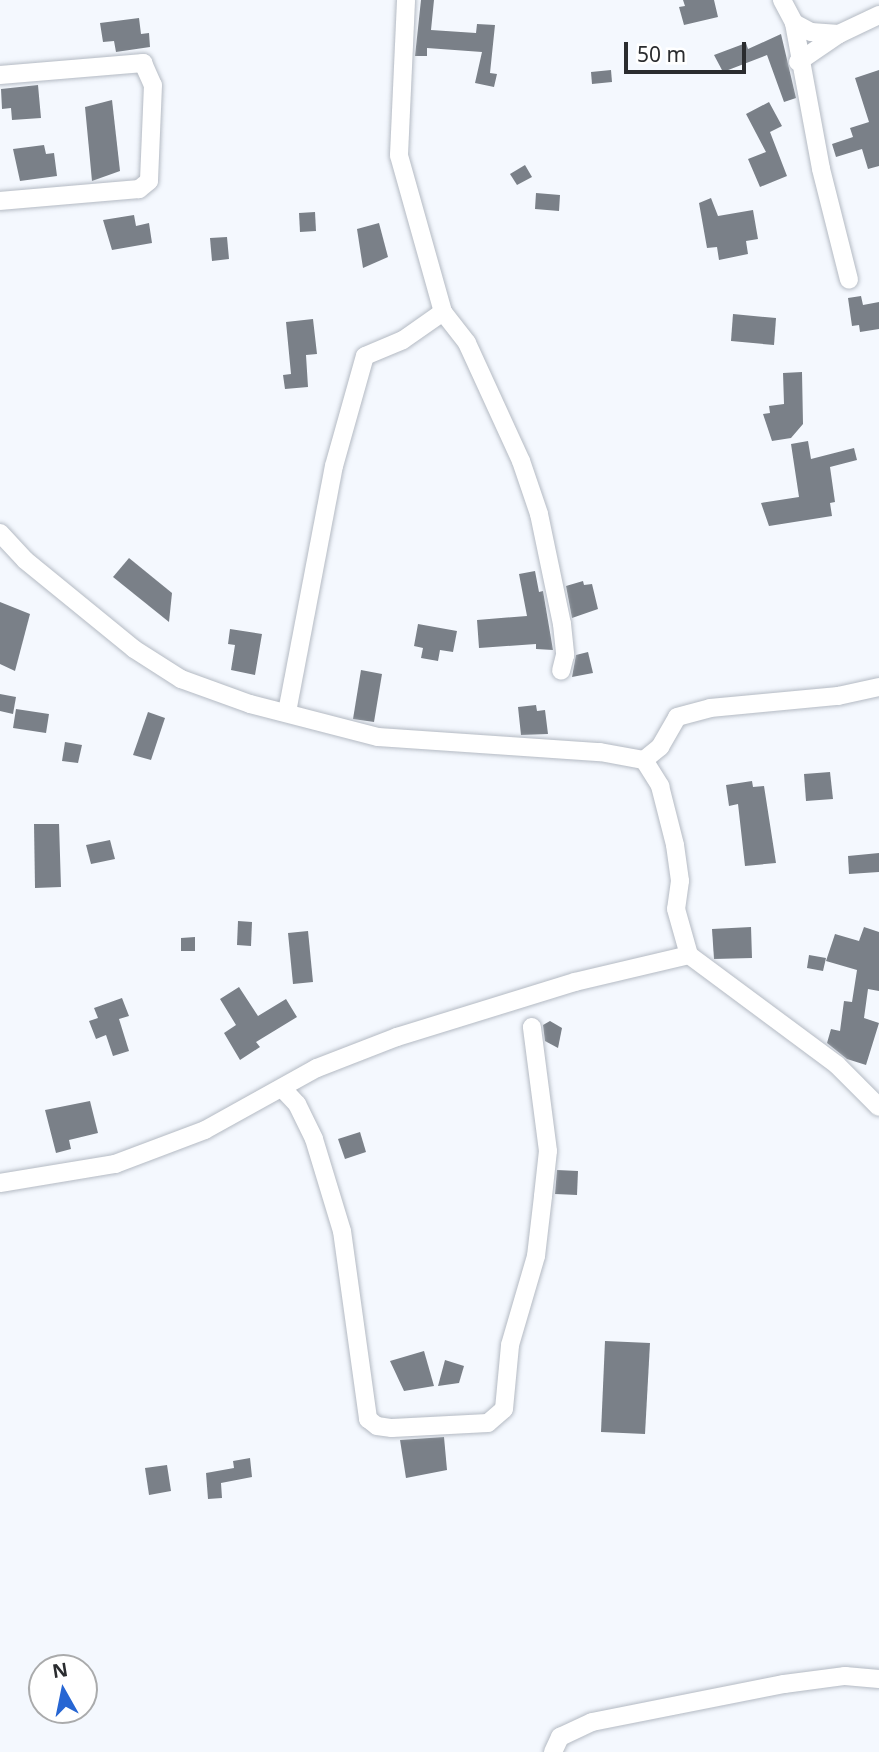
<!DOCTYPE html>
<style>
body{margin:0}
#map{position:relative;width:879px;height:1752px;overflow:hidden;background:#f4f8fe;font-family:"Noto Sans",sans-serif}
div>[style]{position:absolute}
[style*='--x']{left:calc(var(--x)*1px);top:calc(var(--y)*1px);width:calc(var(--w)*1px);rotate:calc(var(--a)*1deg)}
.building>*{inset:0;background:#7a8088}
.roads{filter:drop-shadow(0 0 2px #b4bac3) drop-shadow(0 0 2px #b4bac3)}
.street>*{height:18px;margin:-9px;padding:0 9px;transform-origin:9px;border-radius:9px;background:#fff}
span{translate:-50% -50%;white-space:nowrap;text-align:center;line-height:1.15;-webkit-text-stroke:7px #fff;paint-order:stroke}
.north{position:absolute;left:28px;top:1654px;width:70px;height:70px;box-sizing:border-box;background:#fff;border:2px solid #aaabac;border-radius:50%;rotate:351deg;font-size:19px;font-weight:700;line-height:28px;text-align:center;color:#2a2c2f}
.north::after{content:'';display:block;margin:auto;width:24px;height:32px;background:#2766d3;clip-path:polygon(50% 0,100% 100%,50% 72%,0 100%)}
.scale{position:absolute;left:624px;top:42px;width:122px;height:32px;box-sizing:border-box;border:4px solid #2a2c2f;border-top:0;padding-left:9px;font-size:21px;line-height:24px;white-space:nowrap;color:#2a2c2f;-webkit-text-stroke:5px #fff;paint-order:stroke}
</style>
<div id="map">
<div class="building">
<div style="clip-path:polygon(421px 0,434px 0,431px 30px,476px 33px,477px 24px,495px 25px,490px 73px,497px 74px,494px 87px,475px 83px,482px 52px,427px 48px,427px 56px,415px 56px)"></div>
<div style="clip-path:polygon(683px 0,714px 0,718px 17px,684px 25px,679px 7px,685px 6px)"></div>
<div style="clip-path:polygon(139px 18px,141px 34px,149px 33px,150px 47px,116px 52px,114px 41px,103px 42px,100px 23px)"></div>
<div style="clip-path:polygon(781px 34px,796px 98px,784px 102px,767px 55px,723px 72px,714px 55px,746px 43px,748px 49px)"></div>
<div style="clip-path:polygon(611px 70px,612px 82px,592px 84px,591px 72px)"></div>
<div style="clip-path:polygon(879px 70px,879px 166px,868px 169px,862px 149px,836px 157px,832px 144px,853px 137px,850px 128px,869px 122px,855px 78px)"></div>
<div style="clip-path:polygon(38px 85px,41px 118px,12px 120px,11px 108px,2px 109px,1px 89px)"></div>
<div style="clip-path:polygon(112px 100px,120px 171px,92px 181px,85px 107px)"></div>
<div style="clip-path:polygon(769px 102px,782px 126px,770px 132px,787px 176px,760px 187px,748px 159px,766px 152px,746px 114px)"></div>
<div style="clip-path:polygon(44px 145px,46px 154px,54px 153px,57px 176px,20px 181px,13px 149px)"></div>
<div style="clip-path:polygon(525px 165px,532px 177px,517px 185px,510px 174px)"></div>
<div style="clip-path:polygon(536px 193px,560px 195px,559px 211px,535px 209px)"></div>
<div style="clip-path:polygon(711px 198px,718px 216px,753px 210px,758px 239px,746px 241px,748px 254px,719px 260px,717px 247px,707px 248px,699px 203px)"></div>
<div style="clip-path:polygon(315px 212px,316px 231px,300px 232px,299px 213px)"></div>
<div style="clip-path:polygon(134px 215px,136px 226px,149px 223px,152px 243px,112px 250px,103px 220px)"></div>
<div style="clip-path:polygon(379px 223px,388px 257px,363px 268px,357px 229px)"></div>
<div style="clip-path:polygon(227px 237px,229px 259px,212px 261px,210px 238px)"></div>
<div style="clip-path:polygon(861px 296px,863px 305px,879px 302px,879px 329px,860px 332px,859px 325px,852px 326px,848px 298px)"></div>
<div style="clip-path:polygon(733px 314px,776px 318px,774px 345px,731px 341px)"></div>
<div style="clip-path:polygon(313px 319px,317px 354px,306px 355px,308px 387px,285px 389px,283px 375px,291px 374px,286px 322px)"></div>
<div style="clip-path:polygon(802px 372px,803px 424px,791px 438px,772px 441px,763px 414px,770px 413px,769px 406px,784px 404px,783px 373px)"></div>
<div style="clip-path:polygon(808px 441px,811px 459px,854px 448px,857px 460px,830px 467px,835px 502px,830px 503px,832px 516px,769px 526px,761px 503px,799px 497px,791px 444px)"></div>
<div style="clip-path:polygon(129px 558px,172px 593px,169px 622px,113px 577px)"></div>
<div style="clip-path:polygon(535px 571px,539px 592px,543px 591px,553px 650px,536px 649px,536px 644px,479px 648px,477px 620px,527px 616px,519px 574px)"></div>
<div style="clip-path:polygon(583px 581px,584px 585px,592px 584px,598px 609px,572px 618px,566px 586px)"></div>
<div style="clip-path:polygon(0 602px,30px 614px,15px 671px,0 664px)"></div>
<div style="clip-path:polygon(418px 624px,457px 631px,453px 652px,440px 650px,438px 661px,421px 658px,423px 648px,414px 646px)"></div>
<div style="clip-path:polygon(230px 629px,262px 634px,255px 675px,231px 670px,235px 645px,228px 644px)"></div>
<div style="clip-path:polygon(588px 652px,593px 673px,572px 677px,576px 655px)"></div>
<div style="clip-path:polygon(361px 670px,382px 674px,374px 722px,353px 719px)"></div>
<div style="clip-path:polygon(0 694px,16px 697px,13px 714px,0 711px)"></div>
<div style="clip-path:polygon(536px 705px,537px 711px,545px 710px,548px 734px,521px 735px,518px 707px)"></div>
<div style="clip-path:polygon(16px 709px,49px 714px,46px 733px,13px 728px)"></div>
<div style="clip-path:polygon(148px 712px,165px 718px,151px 760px,133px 755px)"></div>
<div style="clip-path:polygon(65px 742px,82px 745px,78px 763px,62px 761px)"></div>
<div style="clip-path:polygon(830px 772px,833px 799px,806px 801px,804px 774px)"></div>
<div style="clip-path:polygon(752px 781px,753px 787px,764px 786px,776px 863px,745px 866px,738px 804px,729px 806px,726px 785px)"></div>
<div style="clip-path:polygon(34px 824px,59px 824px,61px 887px,35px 888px)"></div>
<div style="clip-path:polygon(110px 840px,115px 859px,91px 864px,86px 845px)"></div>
<div style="clip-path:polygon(879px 853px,879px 872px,849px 874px,848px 856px)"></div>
<div style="clip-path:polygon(238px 921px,252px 922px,251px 946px,237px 945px)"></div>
<div style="clip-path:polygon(751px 927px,752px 958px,714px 959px,712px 929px)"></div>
<div style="clip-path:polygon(864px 927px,879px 932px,879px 991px,868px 989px,864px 1018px,879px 1023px,866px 1065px,847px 1059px,827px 1043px,831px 1029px,840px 1031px,844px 1001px,852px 1002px,857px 970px,826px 961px,835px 934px,859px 941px)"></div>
<div style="clip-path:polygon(308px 931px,313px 982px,293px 984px,288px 933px)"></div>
<div style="clip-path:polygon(195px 937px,195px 951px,181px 951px,181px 938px)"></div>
<div style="clip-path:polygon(809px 955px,826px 958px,823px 971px,807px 968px)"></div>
<div style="clip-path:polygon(239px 987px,258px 1016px,286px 999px,297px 1017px,256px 1042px,260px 1047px,240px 1060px,224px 1033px,236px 1025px,220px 999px)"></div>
<div style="clip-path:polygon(122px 998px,129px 1016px,119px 1019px,129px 1051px,113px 1056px,106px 1035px,96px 1039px,89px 1021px,98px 1018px,94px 1008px)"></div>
<div style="clip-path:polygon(550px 1021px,562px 1028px,558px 1048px,545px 1041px,543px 1025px)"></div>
<div style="clip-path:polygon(90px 1101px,98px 1133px,69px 1140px,71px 1149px,56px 1153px,45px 1110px)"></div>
<div style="clip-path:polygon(360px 1132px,366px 1152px,345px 1159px,338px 1139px)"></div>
<div style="clip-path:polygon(557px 1170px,578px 1171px,577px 1195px,555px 1194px)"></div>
<div style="clip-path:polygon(605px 1341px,650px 1343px,645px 1434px,601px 1432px)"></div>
<div style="clip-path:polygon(424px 1351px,434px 1386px,404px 1391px,390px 1361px)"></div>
<div style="clip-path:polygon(445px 1360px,464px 1366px,459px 1383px,438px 1386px)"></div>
<div style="clip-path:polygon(444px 1437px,447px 1470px,406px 1478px,400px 1440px)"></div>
<div style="clip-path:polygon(250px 1458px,252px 1477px,221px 1483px,222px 1498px,208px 1499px,206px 1473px,234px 1468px,233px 1461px)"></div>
<div style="clip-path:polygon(167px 1465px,171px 1491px,149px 1495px,145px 1468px)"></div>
</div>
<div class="roads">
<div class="street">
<div style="--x:782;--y:0;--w:26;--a:62"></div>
<div style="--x:794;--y:23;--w:19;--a:28"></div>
<div style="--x:811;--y:32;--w:28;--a:4"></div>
<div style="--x:839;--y:34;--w:44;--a:-25.4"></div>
<div style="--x:794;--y:23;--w:148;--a:79.5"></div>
<div style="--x:821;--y:169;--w:114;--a:75.8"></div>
<div style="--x:798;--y:62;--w:50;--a:-34.3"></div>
<div style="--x:0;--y:75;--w:144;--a:-4.8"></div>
<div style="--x:143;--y:63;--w:24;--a:66"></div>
<div style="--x:153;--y:85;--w:96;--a:92.4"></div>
<div style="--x:149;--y:181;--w:13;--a:141"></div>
<div style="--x:139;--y:189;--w:140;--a:175.1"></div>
<div style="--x:443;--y:312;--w:39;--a:52"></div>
<div style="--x:467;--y:343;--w:130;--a:65.4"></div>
<div style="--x:521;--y:461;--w:56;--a:71.2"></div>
<div style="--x:539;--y:514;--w:112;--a:78.2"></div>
<div style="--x:562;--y:624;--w:31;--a:84"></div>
<div style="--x:565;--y:655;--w:16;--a:104"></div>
<div style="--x:0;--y:533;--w:37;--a:47"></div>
<div style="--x:25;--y:560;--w:141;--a:39.2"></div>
<div style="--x:134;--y:649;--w:56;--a:32.6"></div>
<div style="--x:181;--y:679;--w:73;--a:19.9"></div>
<div style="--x:250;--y:704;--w:132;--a:14.5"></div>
<div style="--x:378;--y:737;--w:223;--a:3.9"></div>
<div style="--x:600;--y:752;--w:45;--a:10.3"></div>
<div style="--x:644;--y:760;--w:31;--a:58"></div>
<div style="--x:660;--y:786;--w:61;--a:75.7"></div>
<div style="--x:675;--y:845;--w:36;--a:82"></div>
<div style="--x:680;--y:881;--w:28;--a:98"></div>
<div style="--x:676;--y:909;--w:48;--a:74.2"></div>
<div style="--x:689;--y:955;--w:184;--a:36.6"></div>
<div style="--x:837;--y:1065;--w:59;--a:45"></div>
<div style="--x:287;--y:712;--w:250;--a:-79.2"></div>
<div style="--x:334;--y:466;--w:114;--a:-74.3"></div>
<div style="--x:365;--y:356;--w:41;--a:-22.8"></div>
<div style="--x:403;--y:340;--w:49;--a:-35"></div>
<div style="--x:443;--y:312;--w:163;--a:-105.7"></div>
<div style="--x:399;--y:155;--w:155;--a:-87.4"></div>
<div style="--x:644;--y:760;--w:21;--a:-39"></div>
<div style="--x:660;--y:747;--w:34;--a:-60"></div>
<div style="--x:677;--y:717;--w:34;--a:-15"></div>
<div style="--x:710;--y:708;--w:129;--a:-5.4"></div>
<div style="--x:838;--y:696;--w:42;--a:-12.4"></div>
<div style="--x:282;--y:1088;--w:22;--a:47"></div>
<div style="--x:297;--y:1104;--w:39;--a:64"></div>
<div style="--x:314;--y:1139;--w:96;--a:73.1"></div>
<div style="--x:342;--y:1231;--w:190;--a:82.1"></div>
<div style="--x:368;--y:1419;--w:11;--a:38"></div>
<div style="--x:377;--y:1426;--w:15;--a:8"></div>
<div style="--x:392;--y:1428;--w:96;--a:-3"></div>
<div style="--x:488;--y:1423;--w:21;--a:-41"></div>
<div style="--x:504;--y:1409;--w:64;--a:-84.6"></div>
<div style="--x:510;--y:1345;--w:93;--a:-73.7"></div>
<div style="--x:536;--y:1256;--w:60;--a:-83.3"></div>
<div style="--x:543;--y:1196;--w:45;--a:-83.7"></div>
<div style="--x:548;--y:1151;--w:125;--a:-97.4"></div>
<div style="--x:0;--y:1183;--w:117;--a:-9.4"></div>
<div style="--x:115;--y:1164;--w:96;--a:-20.7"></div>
<div style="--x:205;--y:1130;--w:128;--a:-29"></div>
<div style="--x:317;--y:1068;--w:86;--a:-21.2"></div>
<div style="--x:397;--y:1037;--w:186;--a:-17.2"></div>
<div style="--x:575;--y:982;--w:117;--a:-13.3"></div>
<div style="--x:553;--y:1752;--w:17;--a:-65"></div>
<div style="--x:560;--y:1737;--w:35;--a:-25"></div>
<div style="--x:592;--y:1722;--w:196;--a:-11.2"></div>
<div style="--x:784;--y:1684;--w:62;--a:-7.5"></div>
<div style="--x:845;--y:1676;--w:34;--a:5"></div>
</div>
</div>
<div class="north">N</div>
<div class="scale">50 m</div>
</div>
